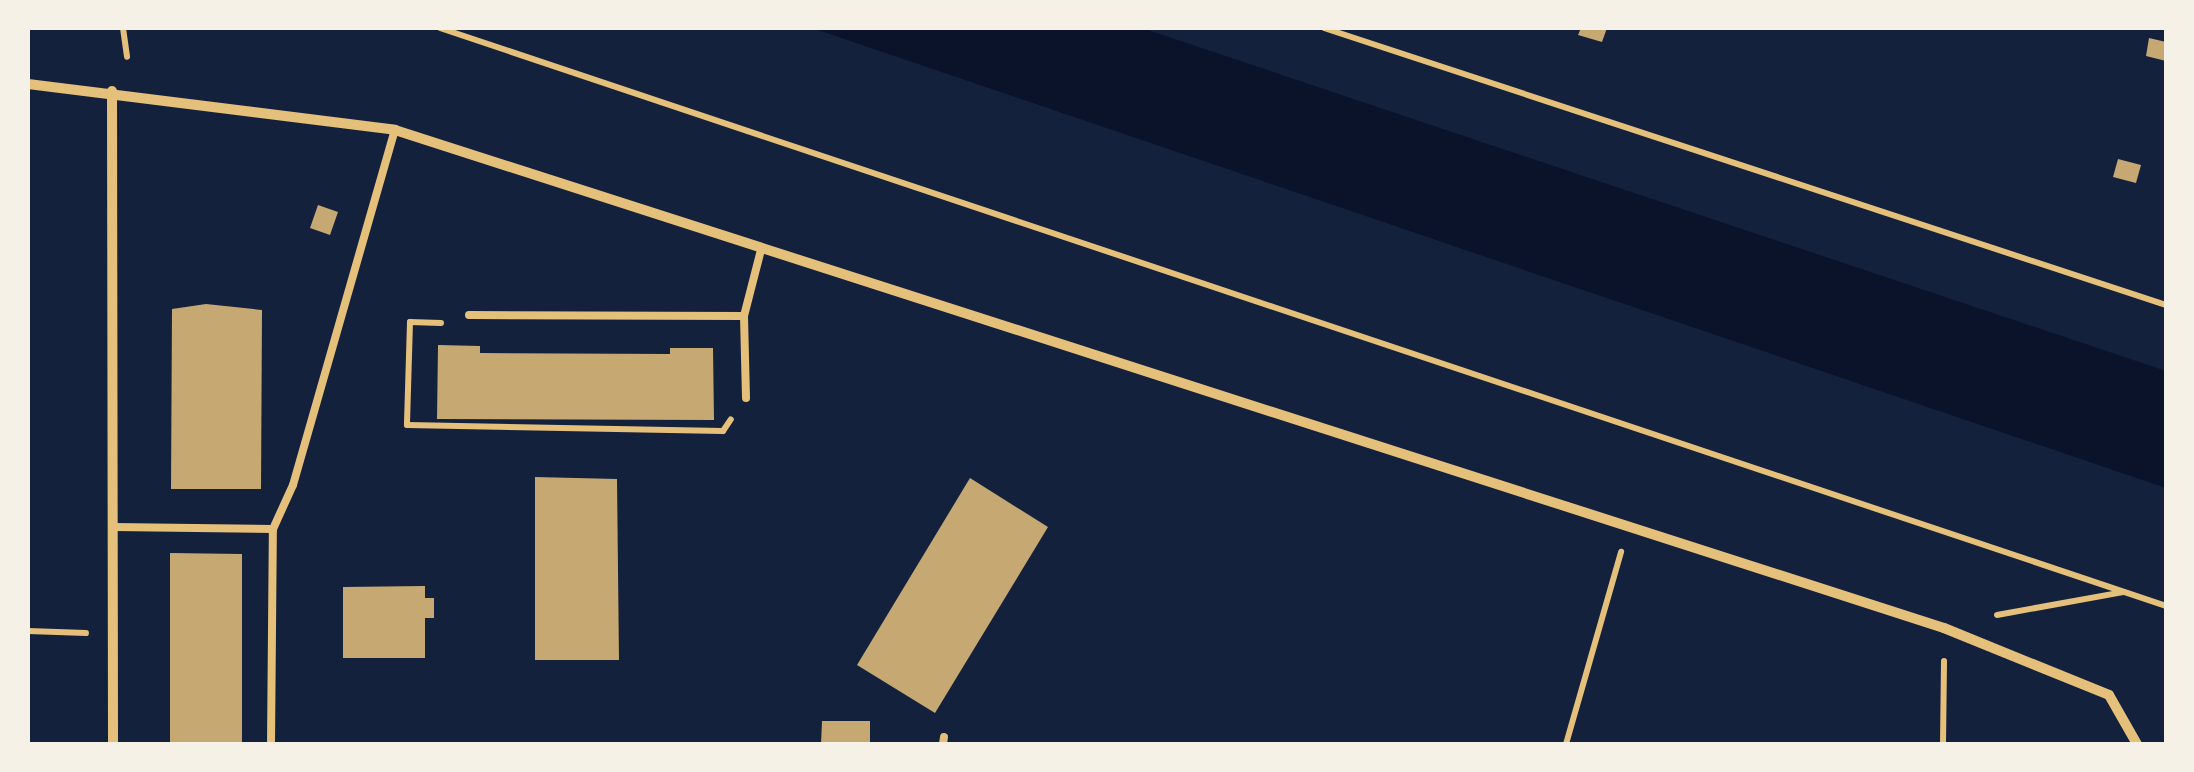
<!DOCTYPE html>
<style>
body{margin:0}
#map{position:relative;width:2194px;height:772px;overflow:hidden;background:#14213d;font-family:Inter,sans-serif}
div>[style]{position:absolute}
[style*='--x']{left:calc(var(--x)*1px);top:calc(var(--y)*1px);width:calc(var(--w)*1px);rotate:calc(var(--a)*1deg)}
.water>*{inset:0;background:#0b132b}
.building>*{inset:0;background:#c6a872}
.path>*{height:6px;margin:-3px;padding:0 3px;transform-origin:3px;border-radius:3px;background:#e5c07b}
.service>*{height:8px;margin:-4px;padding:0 4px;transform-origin:4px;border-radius:4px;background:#e5c07b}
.minor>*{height:10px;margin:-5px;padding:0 5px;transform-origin:5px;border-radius:5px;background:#e5c07b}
span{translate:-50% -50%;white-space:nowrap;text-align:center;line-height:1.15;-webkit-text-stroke:10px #f6f1e7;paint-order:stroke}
.frame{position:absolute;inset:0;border:30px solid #f6f1e7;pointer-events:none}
</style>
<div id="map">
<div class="water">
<div style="clip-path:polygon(812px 28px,1142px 28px,2166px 371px,2166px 488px)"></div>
</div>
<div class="building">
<div style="clip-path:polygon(1581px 28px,1607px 28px,1602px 42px,1578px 35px)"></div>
<div style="clip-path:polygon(2149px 38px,2166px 42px,2166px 61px,2146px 56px)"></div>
<div style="clip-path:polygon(2118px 159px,2141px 165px,2136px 183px,2113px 177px)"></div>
<div style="clip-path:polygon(318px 205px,338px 212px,330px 235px,310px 228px)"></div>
<div style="clip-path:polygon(206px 304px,262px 310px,261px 489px,171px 489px,172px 309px)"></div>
<div style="clip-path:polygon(438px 345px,480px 346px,480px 353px,670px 354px,670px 348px,713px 348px,714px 420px,437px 419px)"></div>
<div style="clip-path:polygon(535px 477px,617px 479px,619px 660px,535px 660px)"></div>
<div style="clip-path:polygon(970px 478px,1048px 527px,935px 713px,857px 665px)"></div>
<div style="clip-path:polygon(170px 553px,242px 554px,242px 744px,170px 744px)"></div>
<div style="clip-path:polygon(425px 586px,425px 598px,434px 598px,434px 618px,425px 618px,425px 658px,343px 658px,343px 587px)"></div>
<div style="clip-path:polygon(822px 721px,870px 721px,870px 744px,821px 744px)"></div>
</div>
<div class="path">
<div style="--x:123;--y:28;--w:29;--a:82"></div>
<div style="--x:440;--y:28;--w:1820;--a:18.51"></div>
<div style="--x:1324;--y:28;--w:886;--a:18.21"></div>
<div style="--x:441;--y:323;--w:31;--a:-178"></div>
<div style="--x:410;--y:322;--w:103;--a:91.7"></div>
<div style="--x:407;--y:425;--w:316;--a:1.1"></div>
<div style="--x:723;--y:431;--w:14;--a:-56"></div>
<div style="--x:1997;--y:615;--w:128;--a:-10.3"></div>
<div style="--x:28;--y:631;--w:58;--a:2"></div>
<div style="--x:1566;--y:744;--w:200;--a:-74"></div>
<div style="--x:1943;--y:744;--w:83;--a:-89.3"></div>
</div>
<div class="service">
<div style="--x:469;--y:315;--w:275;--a:0.2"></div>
<div style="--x:746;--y:398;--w:82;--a:-91.4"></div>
<div style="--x:744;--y:316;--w:68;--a:-75.6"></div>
<div style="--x:113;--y:527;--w:160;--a:0.7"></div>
<div style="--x:271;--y:744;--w:215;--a:-89.5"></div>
<div style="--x:273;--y:529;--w:48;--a:-65.6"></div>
<div style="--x:293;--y:485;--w:369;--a:-74"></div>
<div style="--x:943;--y:744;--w:7;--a:-82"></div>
</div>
<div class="minor">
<div style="--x:28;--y:84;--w:370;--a:7.1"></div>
<div style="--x:395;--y:130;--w:1627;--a:17.82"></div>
<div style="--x:1944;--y:628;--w:178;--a:22.1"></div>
<div style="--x:2109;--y:695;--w:56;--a:60.3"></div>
<div style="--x:112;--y:91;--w:653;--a:89.91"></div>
</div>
<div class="frame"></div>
</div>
